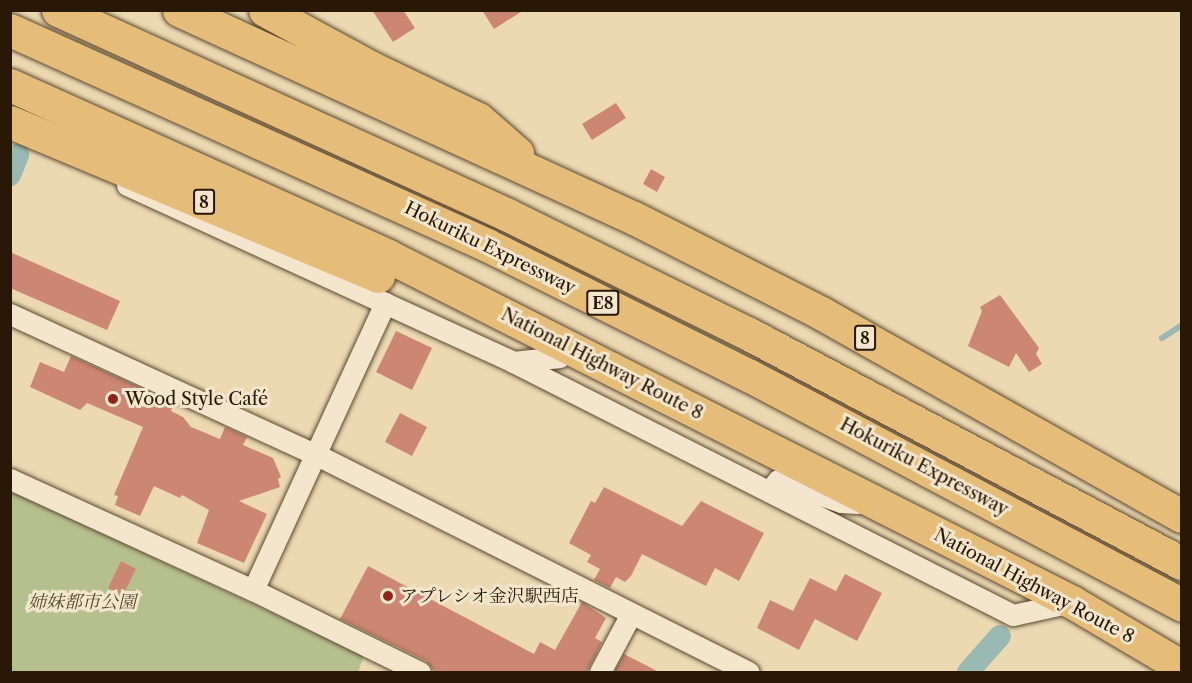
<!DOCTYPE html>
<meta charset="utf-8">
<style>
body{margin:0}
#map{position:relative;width:1192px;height:683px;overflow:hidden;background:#ecd9b2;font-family:"Libre Caslon Text","Noto Serif JP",serif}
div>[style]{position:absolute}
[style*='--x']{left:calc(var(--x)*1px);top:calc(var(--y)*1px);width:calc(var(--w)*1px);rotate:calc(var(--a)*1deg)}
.green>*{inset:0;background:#b6c08e}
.stream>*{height:6px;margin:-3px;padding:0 3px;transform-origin:3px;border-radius:3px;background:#99b9b2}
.canal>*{height:22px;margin:-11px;padding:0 11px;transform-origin:11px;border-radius:11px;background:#99b9b2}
.building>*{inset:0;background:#cc8774}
.roads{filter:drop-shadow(0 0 2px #5a4830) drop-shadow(0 0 2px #5a4830)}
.street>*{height:21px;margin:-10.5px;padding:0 10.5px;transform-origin:10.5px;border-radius:10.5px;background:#f3e6cd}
.highway>*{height:33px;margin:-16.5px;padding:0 16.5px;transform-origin:16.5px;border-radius:16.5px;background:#e6bc79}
.dots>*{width:16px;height:16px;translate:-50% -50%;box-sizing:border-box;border:3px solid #f3e6cd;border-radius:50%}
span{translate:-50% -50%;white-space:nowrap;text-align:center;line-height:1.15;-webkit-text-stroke:6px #f3e6cd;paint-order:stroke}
.shield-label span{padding:2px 4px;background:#f3e6cd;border:2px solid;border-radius:4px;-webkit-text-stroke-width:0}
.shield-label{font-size:16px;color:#291805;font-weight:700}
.street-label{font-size:18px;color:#291805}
.poi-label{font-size:18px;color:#291805}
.left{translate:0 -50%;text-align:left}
.park-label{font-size:18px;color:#534a2e;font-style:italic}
.frame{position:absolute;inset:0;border:12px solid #291805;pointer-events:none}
</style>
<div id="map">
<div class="green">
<div style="clip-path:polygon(11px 491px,364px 656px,358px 672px,11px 672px)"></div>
</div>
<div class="stream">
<div style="--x:1162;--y:338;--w:24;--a:-33"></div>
</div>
<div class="canal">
<div style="--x:10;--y:175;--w:22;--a:-68"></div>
<div style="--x:968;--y:672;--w:48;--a:-48.4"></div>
</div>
<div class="building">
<div style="clip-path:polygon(372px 10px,403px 10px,415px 28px,393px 42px)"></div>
<div style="clip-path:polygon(482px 10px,524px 10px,494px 29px)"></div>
<div style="clip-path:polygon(616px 103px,626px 118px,592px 140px,582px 124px)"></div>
<div style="clip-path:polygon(651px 169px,665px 177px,657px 192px,643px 184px)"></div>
<div style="clip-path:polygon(10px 252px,120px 301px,107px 330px,10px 288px)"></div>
<div style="clip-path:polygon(1000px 295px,1039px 348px,1036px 354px,1042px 364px,1029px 372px,1016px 353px,1009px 367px,968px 346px,982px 311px,980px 307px)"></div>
<div style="clip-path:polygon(396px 331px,432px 348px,412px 390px,376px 372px)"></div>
<div style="clip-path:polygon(71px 356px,174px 403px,171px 411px,183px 417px,191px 427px,220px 439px,225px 427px,247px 437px,243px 445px,273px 458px,281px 477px,278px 479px,280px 487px,239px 501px,267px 514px,244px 563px,197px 543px,209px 510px,182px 495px,180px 498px,154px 486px,140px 516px,115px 505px,118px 496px,114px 495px,143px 427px,87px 403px,80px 410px,30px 387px,40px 362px,64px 372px)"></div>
<div style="clip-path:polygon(400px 413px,427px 427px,412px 456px,385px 442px)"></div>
<div style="clip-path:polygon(604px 487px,682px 526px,701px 501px,764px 533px,739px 581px,715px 568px,706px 586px,642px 554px,631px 576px,625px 582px,616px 577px,610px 588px,594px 580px,600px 569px,587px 562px,591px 555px,569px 543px,591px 501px,595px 503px)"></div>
<div style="clip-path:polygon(121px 561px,136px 569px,123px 595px,108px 588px)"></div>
<div style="clip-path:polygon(368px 566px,534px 654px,540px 642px,555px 650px,582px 602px,606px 618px,595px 638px,602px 642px,587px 672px,435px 672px,426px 661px,340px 619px)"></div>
<div style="clip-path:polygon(845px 574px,882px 593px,857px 641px,815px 619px,799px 650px,757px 628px,770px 600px,793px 611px,810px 578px,836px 591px)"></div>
<div style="clip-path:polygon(624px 654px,659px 672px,614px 672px)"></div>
</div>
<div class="roads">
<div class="street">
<div style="--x:127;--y:185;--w:425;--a:24.6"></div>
<div style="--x:513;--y:362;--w:560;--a:26.84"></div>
<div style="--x:1013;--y:615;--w:60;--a:-12.4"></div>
<div style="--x:10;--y:314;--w:338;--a:24.7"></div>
<div style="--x:317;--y:455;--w:483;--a:26.7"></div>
<div style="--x:513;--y:362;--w:47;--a:-6.1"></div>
<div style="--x:10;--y:479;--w:267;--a:24.6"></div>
<div style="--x:253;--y:590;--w:186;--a:26.2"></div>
<div style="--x:770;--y:490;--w:13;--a:-51"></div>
<div style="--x:778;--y:480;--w:67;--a:19.2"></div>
<div style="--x:841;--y:502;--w:16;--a:4"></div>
<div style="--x:253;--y:590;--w:316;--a:-65.3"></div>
<div style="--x:600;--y:672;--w:66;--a:-61.9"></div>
</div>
<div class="highway">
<div style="--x:58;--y:10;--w:494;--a:24.5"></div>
<div style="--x:508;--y:215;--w:269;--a:26.3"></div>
<div style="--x:749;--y:334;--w:490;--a:27.9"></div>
<div style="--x:179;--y:10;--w:500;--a:24.57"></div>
<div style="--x:634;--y:218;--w:210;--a:26.9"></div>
<div style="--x:821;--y:313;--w:414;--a:29.4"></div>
<div style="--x:265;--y:10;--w:122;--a:28.5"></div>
<div style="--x:372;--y:68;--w:118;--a:25.7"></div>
<div style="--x:478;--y:119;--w:52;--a:41.1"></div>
<div style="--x:10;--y:30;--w:523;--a:24.26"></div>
<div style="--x:487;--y:245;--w:294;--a:26.5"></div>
<div style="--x:750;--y:376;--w:489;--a:27.9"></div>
<div style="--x:10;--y:85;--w:415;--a:24.3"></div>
<div style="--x:388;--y:256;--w:767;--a:26.83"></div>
<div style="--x:1072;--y:602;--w:128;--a:30.6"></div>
<div style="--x:10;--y:122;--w:399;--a:22.7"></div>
</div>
</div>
<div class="dots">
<div style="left:113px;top:399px;background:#8f2418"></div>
<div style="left:388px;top:596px;background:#8f2418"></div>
</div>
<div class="shield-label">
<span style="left:204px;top:202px">8</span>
<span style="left:603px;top:303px">E8</span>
<span style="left:865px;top:338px">8</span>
</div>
<div class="street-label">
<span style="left:490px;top:248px;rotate:26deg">Hokuriku Expressway</span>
<span style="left:602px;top:364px;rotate:27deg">National Highway Route 8</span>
<span style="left:924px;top:467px;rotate:28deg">Hokuriku Expressway</span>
<span style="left:1034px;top:586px;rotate:28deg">National Highway Route 8</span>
</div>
<div class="poi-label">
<span class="left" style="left:125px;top:399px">Wood Style Café</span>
<span class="left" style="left:400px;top:596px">アプレシオ金沢駅西店</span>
</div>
<div class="park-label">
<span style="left:82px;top:602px">姉妹都市公園</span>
</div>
<div class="frame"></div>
</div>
